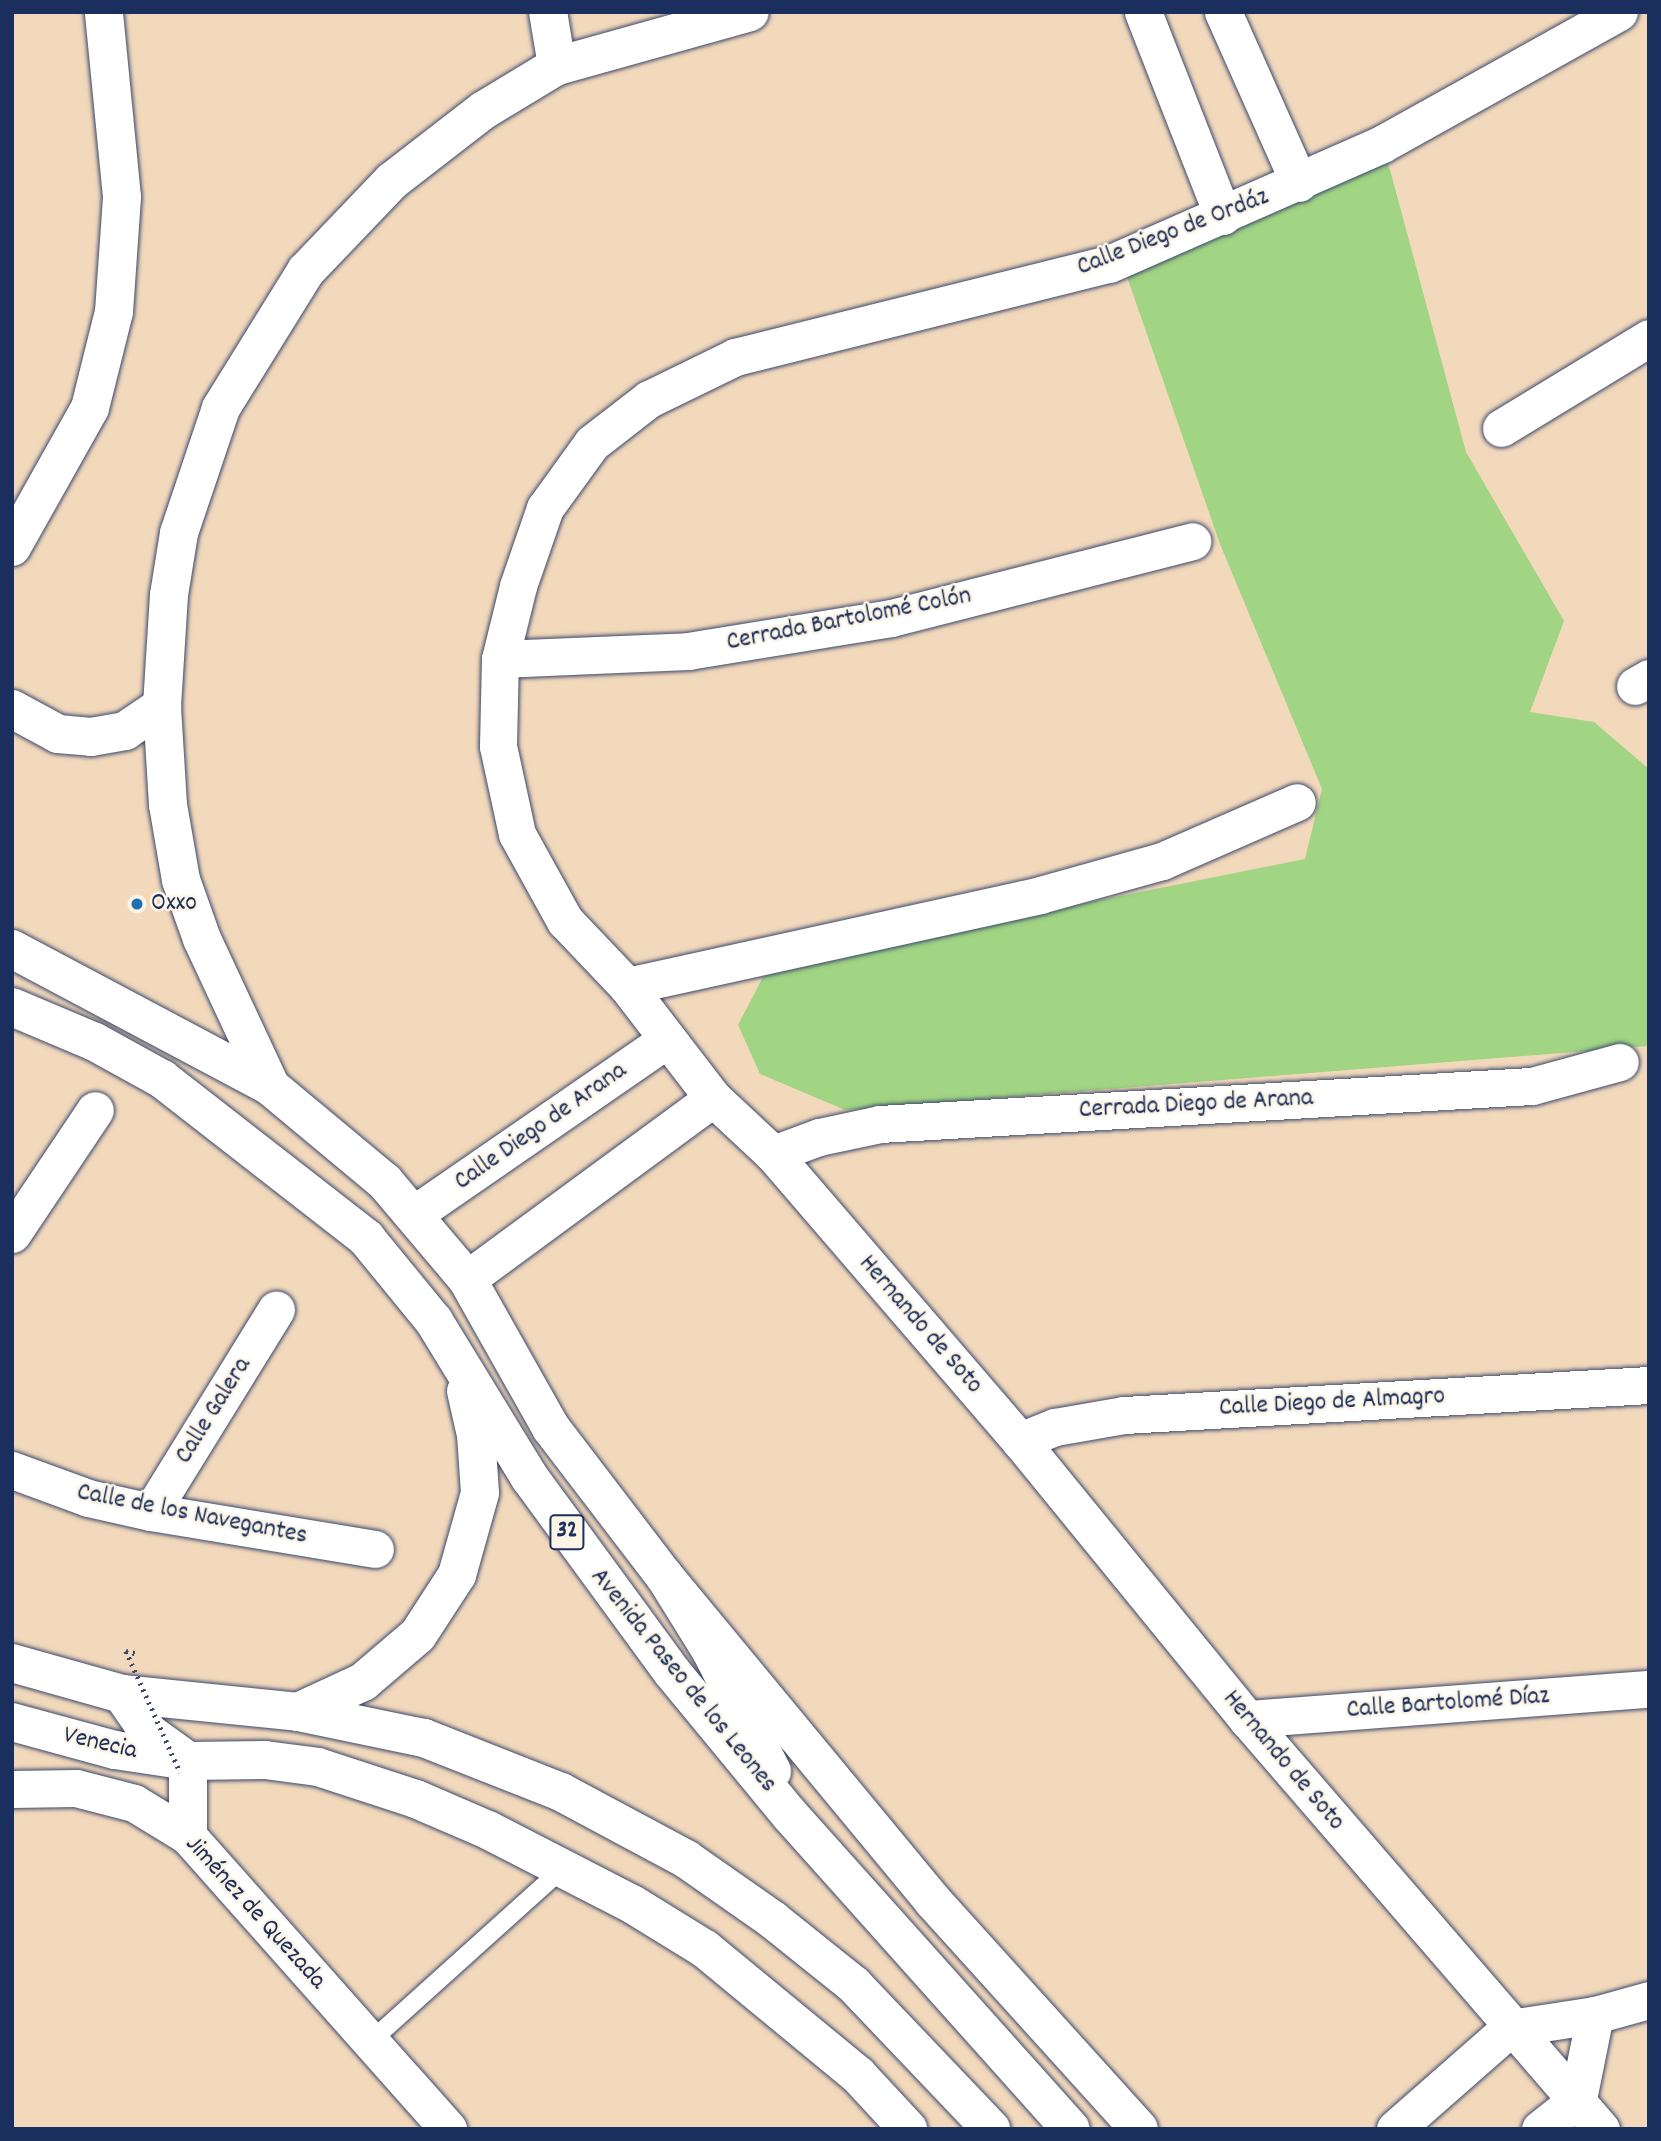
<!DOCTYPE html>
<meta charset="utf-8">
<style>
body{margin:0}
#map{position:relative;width:1661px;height:2141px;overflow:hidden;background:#f3d9bc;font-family:Dekko,sans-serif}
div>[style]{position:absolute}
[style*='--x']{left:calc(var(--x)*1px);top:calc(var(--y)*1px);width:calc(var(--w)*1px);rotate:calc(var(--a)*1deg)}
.green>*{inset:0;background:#a1d483}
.path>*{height:4.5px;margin-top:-2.25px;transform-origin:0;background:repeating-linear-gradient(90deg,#3b486c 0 2px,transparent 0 7px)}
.roads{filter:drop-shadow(0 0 2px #3b486c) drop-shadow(0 0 2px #3b486c)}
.service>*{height:18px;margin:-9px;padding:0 9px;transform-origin:9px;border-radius:9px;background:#fff}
.minor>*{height:37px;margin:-18.5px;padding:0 18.5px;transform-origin:18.5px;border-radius:18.5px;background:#fff}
.tertiary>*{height:38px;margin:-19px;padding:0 19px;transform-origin:19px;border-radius:19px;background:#fff}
.primary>*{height:38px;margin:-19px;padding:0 19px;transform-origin:19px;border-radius:19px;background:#fff}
.path-bridge>*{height:4.5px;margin-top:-2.25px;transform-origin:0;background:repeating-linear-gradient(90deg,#3b486c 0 2px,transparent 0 7px)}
.dots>*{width:19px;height:19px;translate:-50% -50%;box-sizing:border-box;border:4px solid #fcf5e5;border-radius:50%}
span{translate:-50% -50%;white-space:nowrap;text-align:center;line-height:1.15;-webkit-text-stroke:5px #fcf5e5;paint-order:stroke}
.shield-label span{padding:2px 5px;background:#fcf5e5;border:2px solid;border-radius:5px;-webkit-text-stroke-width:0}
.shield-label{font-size:24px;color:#1b2f5e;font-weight:700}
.street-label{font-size:26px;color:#1b2f5e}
.poi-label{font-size:26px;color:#1b2f5e}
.left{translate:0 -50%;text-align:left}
.frame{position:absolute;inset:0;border:14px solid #1b2f5e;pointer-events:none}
</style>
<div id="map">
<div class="green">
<div style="clip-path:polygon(1386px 155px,1466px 452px,1564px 621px,1530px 712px,1594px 722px,1649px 769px,1649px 1046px,845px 1110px,760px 1074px,738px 1025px,763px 977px,811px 958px,1305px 859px,1322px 789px,1220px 544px,1125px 271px)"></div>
</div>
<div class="path">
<div style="--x:126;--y:1651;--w:12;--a:14"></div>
</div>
<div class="roads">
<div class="service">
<div style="--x:371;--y:2041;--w:258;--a:-42"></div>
</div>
<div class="minor">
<div style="--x:1143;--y:12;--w:219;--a:68.6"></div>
<div style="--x:1223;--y:12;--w:187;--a:66"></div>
<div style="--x:1501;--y:428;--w:173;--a:-31.3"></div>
<div style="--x:500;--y:659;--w:188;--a:-2.4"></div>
<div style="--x:688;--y:651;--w:206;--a:-9.2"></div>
<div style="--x:891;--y:618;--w:311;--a:-14.3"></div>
<div style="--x:1635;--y:686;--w:16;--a:-30"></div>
<div style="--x:627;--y:986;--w:423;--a:-12.4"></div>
<div style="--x:1040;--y:895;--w:127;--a:-15.6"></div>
<div style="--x:1162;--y:861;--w:147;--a:-23.6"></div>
<div style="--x:773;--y:1154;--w:49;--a:-20.3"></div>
<div style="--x:819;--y:1137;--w:62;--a:-12"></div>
<div style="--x:880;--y:1124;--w:653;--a:-3.34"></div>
<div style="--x:1532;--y:1086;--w:91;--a:-15.3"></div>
<div style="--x:414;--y:1214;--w:308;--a:-34.6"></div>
<div style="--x:12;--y:1234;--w:149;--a:-56.2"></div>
<div style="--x:467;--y:1279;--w:305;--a:-36.3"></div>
<div style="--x:1020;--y:1441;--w:38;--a:-22"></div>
<div style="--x:1055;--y:1427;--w:70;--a:-9.9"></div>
<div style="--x:1124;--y:1415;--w:526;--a:-3.27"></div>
<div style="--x:12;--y:1470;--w:81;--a:20.2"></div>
<div style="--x:88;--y:1498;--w:65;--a:12.5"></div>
<div style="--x:151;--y:1512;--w:227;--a:9.4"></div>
<div style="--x:151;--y:1512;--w:238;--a:-58.3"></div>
<div style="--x:1247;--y:1719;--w:403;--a:-4.3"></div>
<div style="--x:12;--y:1789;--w:64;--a:-0.9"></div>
<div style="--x:76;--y:1788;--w:60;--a:14.5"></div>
<div style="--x:134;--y:1803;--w:63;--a:31.4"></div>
<div style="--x:188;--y:1836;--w:392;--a:48.4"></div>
<div style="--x:1395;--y:2129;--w:153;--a:-41.3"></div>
<div style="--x:1510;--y:2028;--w:86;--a:-8.7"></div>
<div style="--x:1595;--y:2015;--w:56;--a:-15.5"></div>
<div style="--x:1540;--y:2129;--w:48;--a:-38.3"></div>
<div style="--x:1578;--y:2099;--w:86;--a:-78.6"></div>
<div style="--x:1601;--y:2129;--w:542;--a:-130.81"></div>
<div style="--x:1247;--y:1719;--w:359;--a:-129.2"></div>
<div style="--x:1020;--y:1441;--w:379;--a:-130.7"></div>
<div style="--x:773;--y:1154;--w:82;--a:-137"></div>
<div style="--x:713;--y:1098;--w:141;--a:-127.5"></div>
<div style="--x:627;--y:986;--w:90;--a:-133.6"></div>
<div style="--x:565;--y:921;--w:99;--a:-118.9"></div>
<div style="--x:517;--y:834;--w:90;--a:-102.2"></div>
<div style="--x:498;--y:746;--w:87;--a:-88.7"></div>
<div style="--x:500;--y:659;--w:75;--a:-76.1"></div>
<div style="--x:518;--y:586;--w:83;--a:-70.9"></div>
<div style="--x:545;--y:508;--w:80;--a:-54.1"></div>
<div style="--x:592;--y:443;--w:72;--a:-37.7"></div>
<div style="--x:649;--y:399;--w:96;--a:-26"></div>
<div style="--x:735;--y:357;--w:385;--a:-14"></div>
<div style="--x:1109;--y:264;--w:298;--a:-23.7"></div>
<div style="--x:1382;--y:144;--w:271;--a:-29.1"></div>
</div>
<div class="tertiary">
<div style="--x:548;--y:12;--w:55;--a:80.5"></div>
<div style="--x:12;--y:547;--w:159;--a:-60.7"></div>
<div style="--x:90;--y:408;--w:99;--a:-76"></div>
<div style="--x:114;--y:312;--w:115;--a:-86"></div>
<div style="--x:122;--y:197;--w:186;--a:-95.6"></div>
<div style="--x:12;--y:709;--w:52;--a:28.5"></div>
<div style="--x:58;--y:734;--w:33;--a:5"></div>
<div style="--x:91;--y:737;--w:35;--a:-10"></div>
<div style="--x:125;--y:731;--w:45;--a:-34"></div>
<div style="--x:12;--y:949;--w:293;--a:28"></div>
<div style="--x:271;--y:1087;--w:148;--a:39.8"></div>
<div style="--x:385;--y:1182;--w:127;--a:49.8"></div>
<div style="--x:467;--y:1279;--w:171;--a:60.6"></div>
<div style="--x:551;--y:1428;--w:188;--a:52.6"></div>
<div style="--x:665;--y:1577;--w:420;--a:50.4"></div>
<div style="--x:933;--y:1901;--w:307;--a:47.9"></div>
<div style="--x:271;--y:1087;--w:163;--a:-115"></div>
<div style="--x:202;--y:939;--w:63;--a:-109.6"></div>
<div style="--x:181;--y:880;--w:76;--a:-99.8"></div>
<div style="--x:168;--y:805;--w:99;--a:-93.5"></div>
<div style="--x:162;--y:706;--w:111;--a:-86.4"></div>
<div style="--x:169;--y:595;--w:63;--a:-80.8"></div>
<div style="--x:179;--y:533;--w:132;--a:-71.4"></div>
<div style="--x:221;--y:408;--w:161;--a:-58.2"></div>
<div style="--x:306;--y:271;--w:124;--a:-46.3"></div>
<div style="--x:392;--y:181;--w:116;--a:-37.7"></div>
<div style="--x:484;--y:110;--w:85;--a:-31.1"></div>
<div style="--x:557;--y:66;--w:200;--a:-15.6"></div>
<div style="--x:12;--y:1722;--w:107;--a:15.2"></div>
<div style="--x:115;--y:1750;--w:74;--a:8.6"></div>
<div style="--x:188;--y:1761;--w:77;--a:-0.7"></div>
<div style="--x:265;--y:1760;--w:53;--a:7.5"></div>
<div style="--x:318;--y:1767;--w:103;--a:18.1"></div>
<div style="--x:416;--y:1799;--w:78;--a:23.3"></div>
<div style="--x:488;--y:1830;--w:162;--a:27.2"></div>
<div style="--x:632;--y:1904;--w:86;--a:31.7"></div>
<div style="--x:705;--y:1949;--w:198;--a:39.5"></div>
<div style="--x:858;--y:2075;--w:74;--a:47.2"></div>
<div style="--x:188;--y:1761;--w:75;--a:90"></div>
</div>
<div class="primary">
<div style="--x:12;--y:1007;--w:90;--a:22.9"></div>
<div style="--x:95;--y:1042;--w:77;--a:28.9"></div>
<div style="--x:162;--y:1079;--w:259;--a:37.9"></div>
<div style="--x:366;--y:1238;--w:107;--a:50.7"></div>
<div style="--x:434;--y:1321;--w:184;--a:58.6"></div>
<div style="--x:530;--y:1478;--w:240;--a:53.8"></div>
<div style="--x:672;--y:1672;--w:185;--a:50.5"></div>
<div style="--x:790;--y:1815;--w:421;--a:48.2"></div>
<div style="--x:665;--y:1577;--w:87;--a:58.1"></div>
<div style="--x:711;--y:1651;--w:135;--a:63.1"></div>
<div style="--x:12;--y:1663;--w:114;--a:15.7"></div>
<div style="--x:122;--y:1694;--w:177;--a:5.8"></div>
<div style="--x:298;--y:1712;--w:129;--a:11.7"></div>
<div style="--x:424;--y:1738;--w:147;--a:21.5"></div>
<div style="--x:561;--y:1792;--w:142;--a:28.2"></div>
<div style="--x:686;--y:1859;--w:106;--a:35"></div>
<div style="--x:773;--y:1920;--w:104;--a:38.7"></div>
<div style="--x:854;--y:1985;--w:199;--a:46.4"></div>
<div style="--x:122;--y:1694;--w:47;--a:55.3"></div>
<div style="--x:149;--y:1733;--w:48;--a:35.7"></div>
<div style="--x:298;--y:1712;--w:72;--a:-24.8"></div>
<div style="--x:363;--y:1682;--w:72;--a:-40.5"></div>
<div style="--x:418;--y:1635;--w:72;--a:-57"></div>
<div style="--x:457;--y:1575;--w:85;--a:-74.3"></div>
<div style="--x:480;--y:1493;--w:58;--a:-93.9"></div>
<div style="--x:476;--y:1435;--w:45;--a:-102.8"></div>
</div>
</div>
<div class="path-bridge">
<div style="--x:126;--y:1651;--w:133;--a:65.9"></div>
</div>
<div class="dots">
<div style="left:137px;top:904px;background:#1f6fb2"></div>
</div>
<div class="shield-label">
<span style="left:567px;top:1532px">32</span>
</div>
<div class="street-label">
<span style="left:1173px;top:233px;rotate:-21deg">Calle Diego de Ordáz</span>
<span style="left:849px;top:620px;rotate:-11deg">Cerrada Bartolomé Colón</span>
<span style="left:1196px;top:1105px;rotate:-3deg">Cerrada Diego de Arana</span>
<span style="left:541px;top:1127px;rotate:-35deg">Calle Diego de Arana</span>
<span style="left:920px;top:1325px;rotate:49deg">Hernando de Soto</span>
<span style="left:1332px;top:1403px;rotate:-3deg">Calle Diego de Almagro</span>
<span style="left:214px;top:1411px;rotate:-58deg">Calle Galera</span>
<span style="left:192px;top:1515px;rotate:11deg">Calle de los Navegantes</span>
<span style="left:683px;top:1681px;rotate:51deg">Avenida Paseo de los Leones</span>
<span style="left:1448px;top:1704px;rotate:-4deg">Calle Bartolomé Díaz</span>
<span style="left:100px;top:1744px;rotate:13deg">Venecia</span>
<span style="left:1283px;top:1761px;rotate:50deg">Hernando de Soto</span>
<span style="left:255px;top:1913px;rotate:48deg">Jiménez de Quezada</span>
</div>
<div class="poi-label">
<span class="left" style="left:151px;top:904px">Oxxo</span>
</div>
<div class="frame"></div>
</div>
